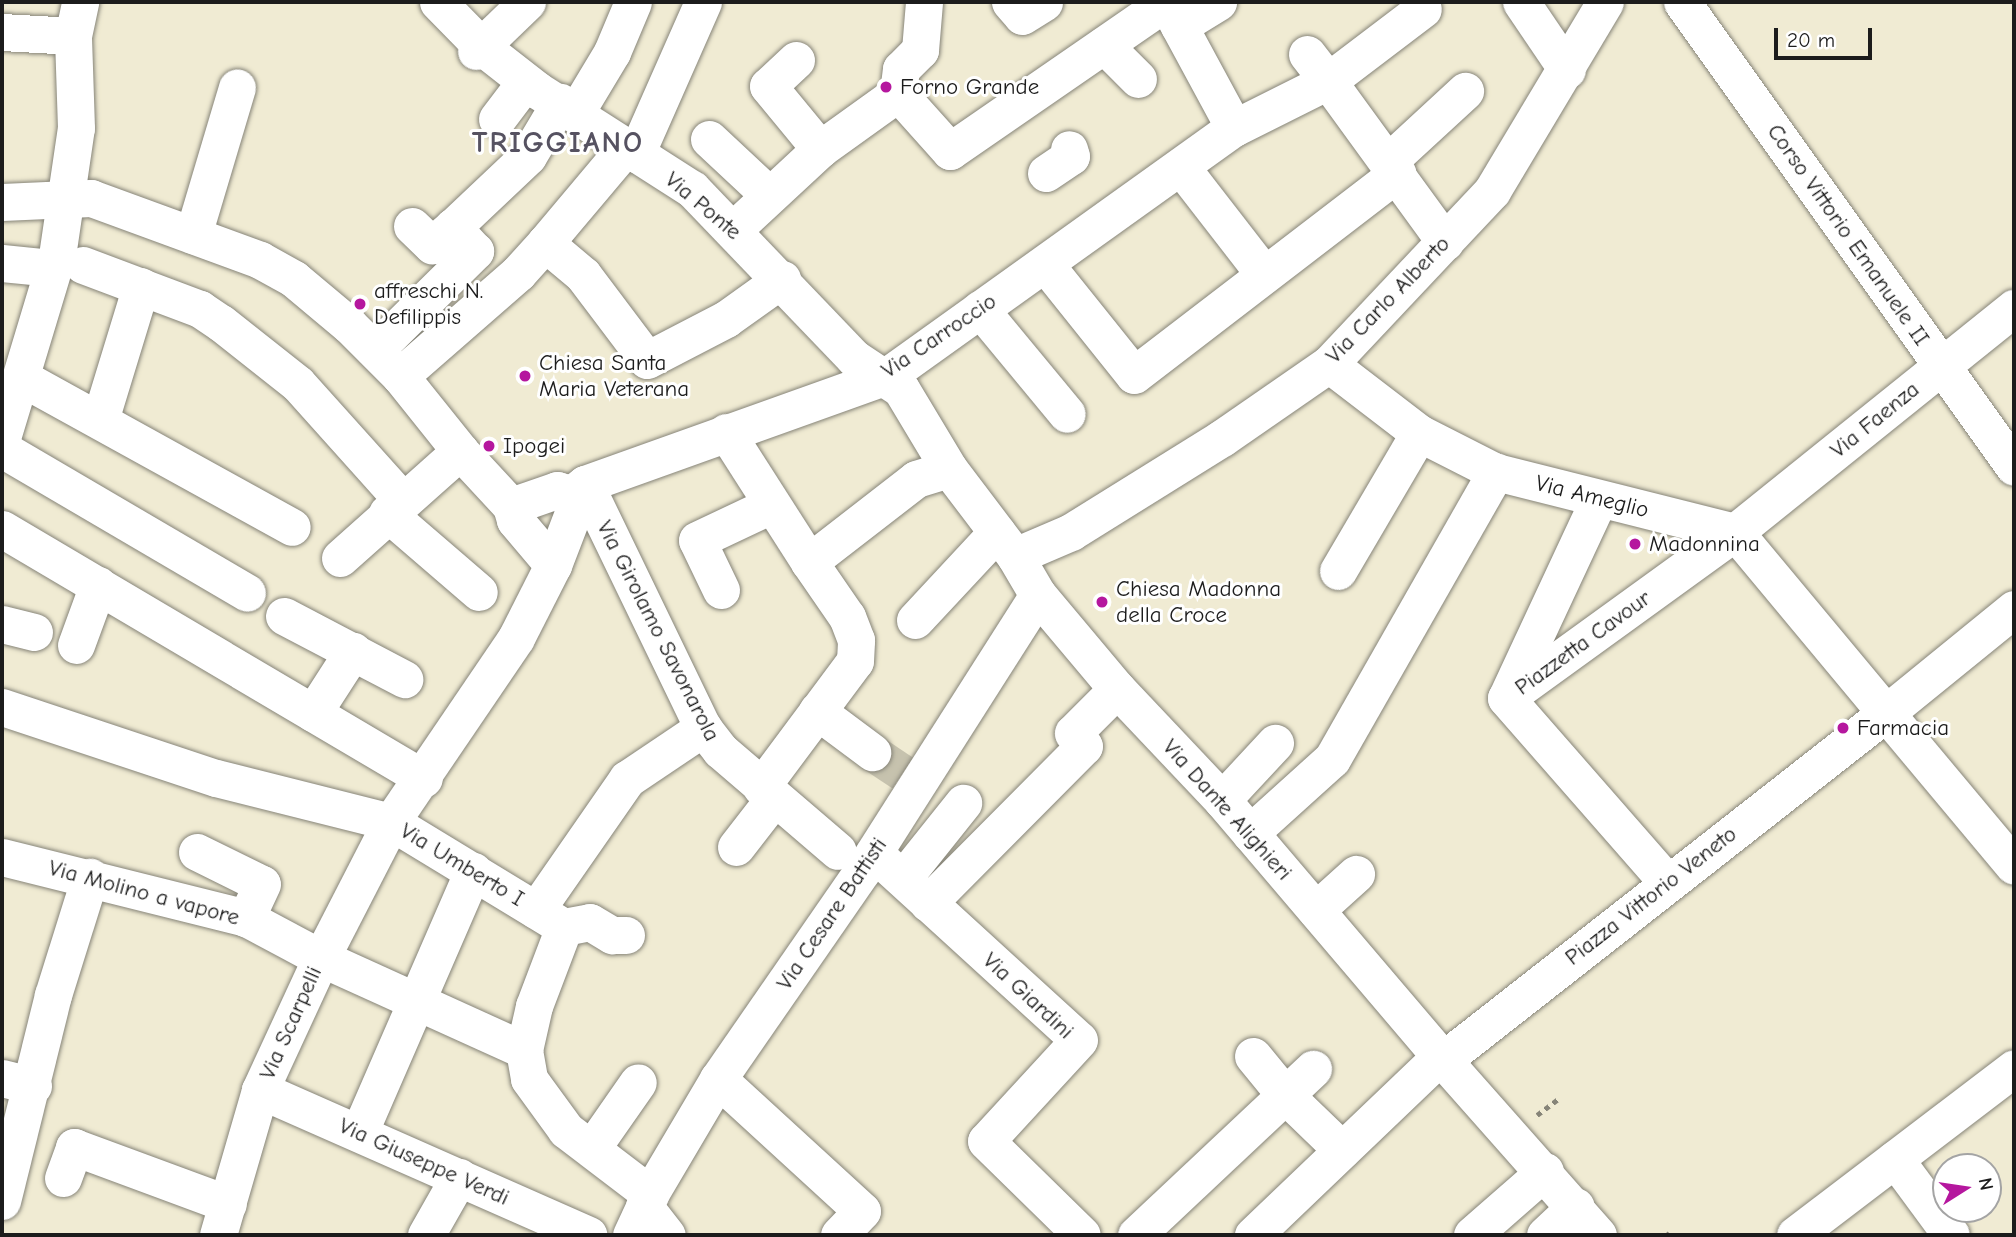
<!DOCTYPE html>
<style>
body{margin:0}
#map{position:relative;width:2016px;height:1237px;overflow:hidden;background:#f0ebd3;font-family:"Comic Neue",sans-serif}
div>[style]{position:absolute}
[style*='--x']{left:calc(var(--x)*1px);top:calc(var(--y)*1px);width:calc(var(--w)*1px);rotate:calc(var(--a)*1deg)}
.minor-tunnel>*{height:37px;margin-top:-18.5px;transform-origin:0;background:repeating-linear-gradient(90deg,#c6c2ae 0 37px,transparent 0 55px)}
.path>*{height:4.5px;margin-top:-2.25px;transform-origin:0;background:repeating-linear-gradient(90deg,#868478 0 5px,transparent 0 10px)}
.roads{filter:drop-shadow(0 0 2px #868478) drop-shadow(0 0 2px #868478)}
.minor>*{height:37px;margin:-18.5px;padding:0 18.5px;transform-origin:18.5px;border-radius:18.5px;background:#fff}
.dots>*{width:19px;height:19px;translate:-50% -50%;box-sizing:border-box;border:4px solid #fff;border-radius:50%}
span{translate:-50% -50%;white-space:nowrap;text-align:center;line-height:1.15;-webkit-text-stroke:6px #fff;paint-order:stroke}
.poi-label{font-size:23px;color:#1c1c1c}
.left{translate:0 -50%;text-align:left}
.street-label{font-size:23px;color:#1c1c1c}
.district-label{font-size:30px;color:#565261;font-weight:700;letter-spacing:2px}
.frame{position:absolute;inset:0;border:4px solid #1c1c1c;pointer-events:none}
.north{position:absolute;left:1932px;top:1153px;width:70px;height:70px;box-sizing:border-box;background:#fff;border:2px solid #a4a4a4;border-radius:50%;rotate:78deg;font-size:19px;font-weight:700;line-height:28px;text-align:center;color:#1c1c1c}
.north::after{content:'';display:block;margin:auto;width:24px;height:32px;background:#b5179e;clip-path:polygon(50% 0,100% 100%,50% 72%,0 100%)}
.scale{position:absolute;left:1774px;top:28px;width:98px;height:32px;box-sizing:border-box;border:4px solid #1c1c1c;border-top:0;padding-left:9px;font-size:21px;line-height:24px;white-space:nowrap;color:#1c1c1c;-webkit-text-stroke:5px #fff;paint-order:stroke}
</style>
<div id="map">
<div class="minor-tunnel">
<div style="--x:872;--y:752;--w:47;--a:33.7"></div>
</div>
<div class="path">
<div style="--x:1537;--y:1115;--w:26;--a:-37"></div>
<div style="--x:1667;--y:1235;--w:3;--a:-45"></div>
</div>
<div class="roads">
<div class="minor">
<div style="--x:438;--y:2;--w:63;--a:45.6"></div>
<div style="--x:482;--y:47;--w:70;--a:38"></div>
<div style="--x:537;--y:90;--w:184;--a:32.6"></div>
<div style="--x:692;--y:189;--w:234;--a:46.2"></div>
<div style="--x:854;--y:358;--w:56;--a:33.4"></div>
<div style="--x:901;--y:389;--w:93;--a:59"></div>
<div style="--x:949;--y:469;--w:109;--a:52.8"></div>
<div style="--x:1015;--y:556;--w:45;--a:59.5"></div>
<div style="--x:1038;--y:595;--w:123;--a:50"></div>
<div style="--x:1117;--y:689;--w:153;--a:46.6"></div>
<div style="--x:1222;--y:800;--w:341;--a:49.6"></div>
<div style="--x:1443;--y:1060;--w:14;--a:155"></div>
<div style="--x:1430;--y:1066;--w:245;--a:136.3"></div>
<div style="--x:1010;--y:2;--w:18;--a:49"></div>
<div style="--x:1022;--y:16;--w:26;--a:-32"></div>
<div style="--x:1166;--y:2;--w:143;--a:61.6"></div>
<div style="--x:1521;--y:2;--w:82;--a:55.9"></div>
<div style="--x:1682;--y:2;--w:571;--a:54.47"></div>
<div style="--x:1179;--y:26;--w:46;--a:-31.6"></div>
<div style="--x:2;--y:32;--w:71;--a:3.2"></div>
<div style="--x:1104;--y:45;--w:48;--a:45"></div>
<div style="--x:476;--y:51;--w:71;--a:-43.9"></div>
<div style="--x:1307;--y:54;--w:34;--a:52"></div>
<div style="--x:1328;--y:81;--w:119;--a:-37.2"></div>
<div style="--x:796;--y:60;--w:38;--a:137"></div>
<div style="--x:768;--y:86;--w:82;--a:50.5"></div>
<div style="--x:898;--y:93;--w:78;--a:48.1"></div>
<div style="--x:950;--y:151;--w:262;--a:-34.6"></div>
<div style="--x:898;--y:93;--w:24;--a:-83"></div>
<div style="--x:901;--y:69;--w:27;--a:-45"></div>
<div style="--x:920;--y:50;--w:48;--a:-85.2"></div>
<div style="--x:576;--y:112;--w:70;--a:-59"></div>
<div style="--x:612;--y:52;--w:54;--a:-67.2"></div>
<div style="--x:497;--y:119;--w:46;--a:-52.9"></div>
<div style="--x:709;--y:139;--w:82;--a:43"></div>
<div style="--x:625;--y:148;--w:124;--a:130.1"></div>
<div style="--x:545;--y:243;--w:50;--a:40.1"></div>
<div style="--x:583;--y:275;--w:106;--a:53"></div>
<div style="--x:647;--y:360;--w:89;--a:-27.4"></div>
<div style="--x:726;--y:319;--w:69;--a:-35.5"></div>
<div style="--x:636;--y:154;--w:166;--a:-66.2"></div>
<div style="--x:1388;--y:162;--w:105;--a:-42.7"></div>
<div style="--x:1181;--y:167;--w:135;--a:52.2"></div>
<div style="--x:1046;--y:173;--w:30;--a:-34"></div>
<div style="--x:1071;--y:156;--w:7;--a:-106"></div>
<div style="--x:2;--y:202;--w:89;--a:-2.6"></div>
<div style="--x:91;--y:198;--w:180;--a:20.1"></div>
<div style="--x:260;--y:260;--w:39;--a:29"></div>
<div style="--x:294;--y:279;--w:72;--a:39.9"></div>
<div style="--x:349;--y:325;--w:72;--a:45"></div>
<div style="--x:400;--y:376;--w:96;--a:51.3"></div>
<div style="--x:460;--y:451;--w:75;--a:47.2"></div>
<div style="--x:412;--y:226;--w:28;--a:44"></div>
<div style="--x:432;--y:245;--w:28;--a:-41"></div>
<div style="--x:734;--y:229;--w:117;--a:-42.9"></div>
<div style="--x:820;--y:149;--w:96;--a:-35.7"></div>
<div style="--x:193;--y:235;--w:154;--a:-73.4"></div>
<div style="--x:2;--y:263;--w:49;--a:5.8"></div>
<div style="--x:1045;--y:264;--w:142;--a:51.3"></div>
<div style="--x:1134;--y:375;--w:332;--a:-37.5"></div>
<div style="--x:83;--y:265;--w:125;--a:20.6"></div>
<div style="--x:200;--y:309;--w:25;--a:34"></div>
<div style="--x:221;--y:323;--w:98;--a:38.4"></div>
<div style="--x:298;--y:384;--w:156;--a:48.1"></div>
<div style="--x:980;--y:309;--w:136;--a:50.4"></div>
<div style="--x:375;--y:350;--w:141;--a:-44.7"></div>
<div style="--x:475;--y:251;--w:33;--a:-133"></div>
<div style="--x:453;--y:227;--w:103;--a:-43.4"></div>
<div style="--x:528;--y:156;--w:63;--a:-59.3"></div>
<div style="--x:1329;--y:364;--w:113;--a:37.5"></div>
<div style="--x:1419;--y:433;--w:86;--a:26.9"></div>
<div style="--x:1496;--y:472;--w:246;--a:14.1"></div>
<div style="--x:1735;--y:532;--w:236;--a:50.2"></div>
<div style="--x:1886;--y:713;--w:165;--a:-39.1"></div>
<div style="--x:400;--y:376;--w:157;--a:-41.1"></div>
<div style="--x:518;--y:273;--w:40;--a:-48"></div>
<div style="--x:22;--y:378;--w:308;--a:28.9"></div>
<div style="--x:100;--y:420;--w:140;--a:-73"></div>
<div style="--x:726;--y:432;--w:154;--a:57.4"></div>
<div style="--x:2;--y:438;--w:190;--a:-73.2"></div>
<div style="--x:57;--y:256;--w:129;--a:-81.6"></div>
<div style="--x:76;--y:128;--w:92;--a:-91.9"></div>
<div style="--x:73;--y:36;--w:35;--a:-78"></div>
<div style="--x:2;--y:449;--w:284;--a:30.4"></div>
<div style="--x:585;--y:484;--w:271;--a:64.2"></div>
<div style="--x:703;--y:728;--w:28;--a:52"></div>
<div style="--x:720;--y:750;--w:155;--a:40.6"></div>
<div style="--x:557;--y:490;--w:16;--a:15"></div>
<div style="--x:572;--y:494;--w:19;--a:87"></div>
<div style="--x:573;--y:513;--w:56;--a:111"></div>
<div style="--x:553;--y:565;--w:59;--a:-130.2"></div>
<div style="--x:515;--y:520;--w:15;--a:-106"></div>
<div style="--x:511;--y:506;--w:49;--a:-19.2"></div>
<div style="--x:572;--y:494;--w:16;--a:-38"></div>
<div style="--x:585;--y:484;--w:321;--a:-19.7"></div>
<div style="--x:887;--y:376;--w:427;--a:-35.6"></div>
<div style="--x:1234;--y:128;--w:105;--a:-26.6"></div>
<div style="--x:1328;--y:81;--w:199;--a:54"></div>
<div style="--x:387;--y:513;--w:121;--a:40.7"></div>
<div style="--x:2;--y:529;--w:490;--a:30.6"></div>
<div style="--x:1015;--y:556;--w:61;--a:-23.2"></div>
<div style="--x:1071;--y:532;--w:178;--a:-31.9"></div>
<div style="--x:1222;--y:438;--w:130;--a:-34.7"></div>
<div style="--x:1329;--y:364;--w:238;--a:-46.7"></div>
<div style="--x:1492;--y:191;--w:220;--a:-59.1"></div>
<div style="--x:340;--y:558;--w:161;--a:-41.7"></div>
<div style="--x:1338;--y:571;--w:160;--a:-59.6"></div>
<div style="--x:721;--y:590;--w:55;--a:-115.6"></div>
<div style="--x:697;--y:540;--w:82;--a:-25.3"></div>
<div style="--x:284;--y:616;--w:136;--a:27.7"></div>
<div style="--x:915;--y:620;--w:120;--a:-47"></div>
<div style="--x:2;--y:624;--w:33;--a:14"></div>
<div style="--x:76;--y:645;--w:64;--a:-69.9"></div>
<div style="--x:1508;--y:694;--w:215;--a:-65"></div>
<div style="--x:1506;--y:698;--w:283;--a:-35.9"></div>
<div style="--x:1735;--y:532;--w:358;--a:-38.8"></div>
<div style="--x:1506;--y:698;--w:244;--a:48.8"></div>
<div style="--x:2;--y:707;--w:225;--a:18.4"></div>
<div style="--x:216;--y:778;--w:180;--a:14.1"></div>
<div style="--x:391;--y:822;--w:202;--a:31.3"></div>
<div style="--x:564;--y:927;--w:85;--a:110.8"></div>
<div style="--x:534;--y:1006;--w:45;--a:102.8"></div>
<div style="--x:524;--y:1050;--w:29;--a:80"></div>
<div style="--x:529;--y:1079;--w:63;--a:54"></div>
<div style="--x:566;--y:1130;--w:106;--a:37.3"></div>
<div style="--x:817;--y:711;--w:69;--a:36.7"></div>
<div style="--x:313;--y:713;--w:74;--a:-57.2"></div>
<div style="--x:761;--y:787;--w:157;--a:-53.3"></div>
<div style="--x:855;--y:661;--w:21;--a:-87"></div>
<div style="--x:856;--y:640;--w:25;--a:-111"></div>
<div style="--x:847;--y:617;--w:67;--a:-124.6"></div>
<div style="--x:809;--y:562;--w:135;--a:-37.8"></div>
<div style="--x:916;--y:479;--w:34;--a:-17"></div>
<div style="--x:1222;--y:800;--w:78;--a:-47.1"></div>
<div style="--x:1250;--y:833;--w:110;--a:-42.1"></div>
<div style="--x:1332;--y:759;--w:331;--a:-60.3"></div>
<div style="--x:736;--y:847;--w:62;--a:-52.2"></div>
<div style="--x:197;--y:852;--w:72;--a:26.2"></div>
<div style="--x:262;--y:884;--w:38;--a:115"></div>
<div style="--x:874;--y:853;--w:277;--a:42.4"></div>
<div style="--x:1079;--y:1040;--w:137;--a:132.6"></div>
<div style="--x:986;--y:1141;--w:134;--a:44.4"></div>
<div style="--x:2;--y:857;--w:252;--a:14"></div>
<div style="--x:246;--y:918;--w:85;--a:28.1"></div>
<div style="--x:321;--y:958;--w:223;--a:24.4"></div>
<div style="--x:904;--y:877;--w:95;--a:-51.4"></div>
<div style="--x:928;--y:903;--w:221;--a:-45.2"></div>
<div style="--x:1084;--y:746;--w:17;--a:-130"></div>
<div style="--x:1073;--y:733;--w:62;--a:-45"></div>
<div style="--x:536;--y:910;--w:160;--a:-55.2"></div>
<div style="--x:627;--y:779;--w:92;--a:-33.9"></div>
<div style="--x:1316;--y:910;--w:54;--a:-42"></div>
<div style="--x:564;--y:927;--w:26;--a:-11"></div>
<div style="--x:590;--y:922;--w:26;--a:31"></div>
<div style="--x:612;--y:935;--w:14;--a:0"></div>
<div style="--x:1253;--y:1056;--w:50;--a:50.6"></div>
<div style="--x:1285;--y:1095;--w:79;--a:44"></div>
<div style="--x:2;--y:1078;--w:32;--a:14"></div>
<div style="--x:718;--y:1079;--w:195;--a:42.5"></div>
<div style="--x:862;--y:1211;--w:33;--a:134"></div>
<div style="--x:260;--y:1090;--w:359;--a:23.8"></div>
<div style="--x:359;--y:1133;--w:286;--a:-66.5"></div>
<div style="--x:592;--y:1148;--w:80;--a:-55.1"></div>
<div style="--x:1895;--y:1159;--w:94;--a:53.6"></div>
<div style="--x:63;--y:1178;--w:33;--a:-70"></div>
<div style="--x:74;--y:1147;--w:164;--a:20.3"></div>
<div style="--x:2;--y:1201;--w:212;--a:-76.1"></div>
<div style="--x:53;--y:995;--w:124;--a:-72.6"></div>
<div style="--x:644;--y:1206;--w:37;--a:52"></div>
<div style="--x:218;--y:1235;--w:151;--a:-73.8"></div>
<div style="--x:260;--y:1090;--w:145;--a:-65.2"></div>
<div style="--x:321;--y:958;--w:153;--a:-62.8"></div>
<div style="--x:391;--y:822;--w:222;--a:-55.8"></div>
<div style="--x:516;--y:638;--w:82;--a:-63.1"></div>
<div style="--x:426;--y:1235;--w:67;--a:-60.4"></div>
<div style="--x:631;--y:1235;--w:45;--a:-65.1"></div>
<div style="--x:650;--y:1194;--w:134;--a:-59.4"></div>
<div style="--x:718;--y:1079;--w:253;--a:-55.3"></div>
<div style="--x:862;--y:871;--w:327;--a:-57.5"></div>
<div style="--x:1136;--y:1235;--w:243;--a:-43.2"></div>
<div style="--x:1472;--y:1235;--w:97;--a:-41.2"></div>
<div style="--x:1545;--y:1235;--w:42;--a:-43.1"></div>
<div style="--x:1598;--y:1235;--w:234;--a:-131.5"></div>
<div style="--x:1443;--y:1060;--w:563;--a:-38.07"></div>
<div style="--x:1886;--y:713;--w:199;--a:50.1"></div>
<div style="--x:1795;--y:1235;--w:275;--a:-37.3"></div>
</div>
</div>
<div class="dots">
<div style="left:886px;top:87px;background:#b5179e"></div>
<div style="left:360px;top:304px;background:#b5179e"></div>
<div style="left:525px;top:376px;background:#b5179e"></div>
<div style="left:489px;top:446px;background:#b5179e"></div>
<div style="left:1635px;top:544px;background:#b5179e"></div>
<div style="left:1102px;top:602px;background:#b5179e"></div>
<div style="left:1843px;top:728px;background:#b5179e"></div>
</div>
<div class="poi-label">
<span class="left" style="left:900px;top:87px">Forno Grande</span>
<span class="left" style="left:374px;top:304px">affreschi N.<br>Defilippis</span>
<span class="left" style="left:539px;top:376px">Chiesa Santa<br>Maria Veterana</span>
<span class="left" style="left:503px;top:446px">Ipogei</span>
<span class="left" style="left:1649px;top:544px">Madonnina</span>
<span class="left" style="left:1116px;top:602px">Chiesa Madonna<br>della Croce</span>
<span class="left" style="left:1857px;top:728px">Farmacia</span>
</div>
<div class="street-label">
<span style="left:703px;top:206px;rotate:40deg">Via Ponte</span>
<span style="left:1848px;top:235px;rotate:55deg">Corso Vittorio Emanuele II</span>
<span style="left:1388px;top:300px;rotate:-46deg">Via Carlo Alberto</span>
<span style="left:939px;top:336px;rotate:-34deg">Via Carroccio</span>
<span style="left:1875px;top:420px;rotate:-39deg">Via Faenza</span>
<span style="left:1592px;top:497px;rotate:14deg">Via Ameglio</span>
<span style="left:658px;top:631px;rotate:63deg">Via Girolamo Savonarola</span>
<span style="left:1583px;top:643px;rotate:-36deg">Piazzetta Cavour</span>
<span style="left:1227px;top:810px;rotate:48deg">Via Dante Alighieri</span>
<span style="left:462px;top:865px;rotate:31deg">Via Umberto I</span>
<span style="left:144px;top:893px;rotate:15deg">Via Molino a vapore</span>
<span style="left:1651px;top:896px;rotate:-38deg">Piazza Vittorio Veneto</span>
<span style="left:832px;top:914px;rotate:-56deg">Via Cesare Battisti</span>
<span style="left:1028px;top:996px;rotate:43deg">Via Giardini</span>
<span style="left:291px;top:1023px;rotate:-66deg">Via Scarpelli</span>
<span style="left:424px;top:1162px;rotate:24deg">Via Giuseppe Verdi</span>
</div>
<div class="district-label">
<span style="left:558px;top:143px">TRIGGIANO</span>
</div>
<div class="frame"></div>
<div class="north">N</div>
<div class="scale">20 m</div>
</div>
